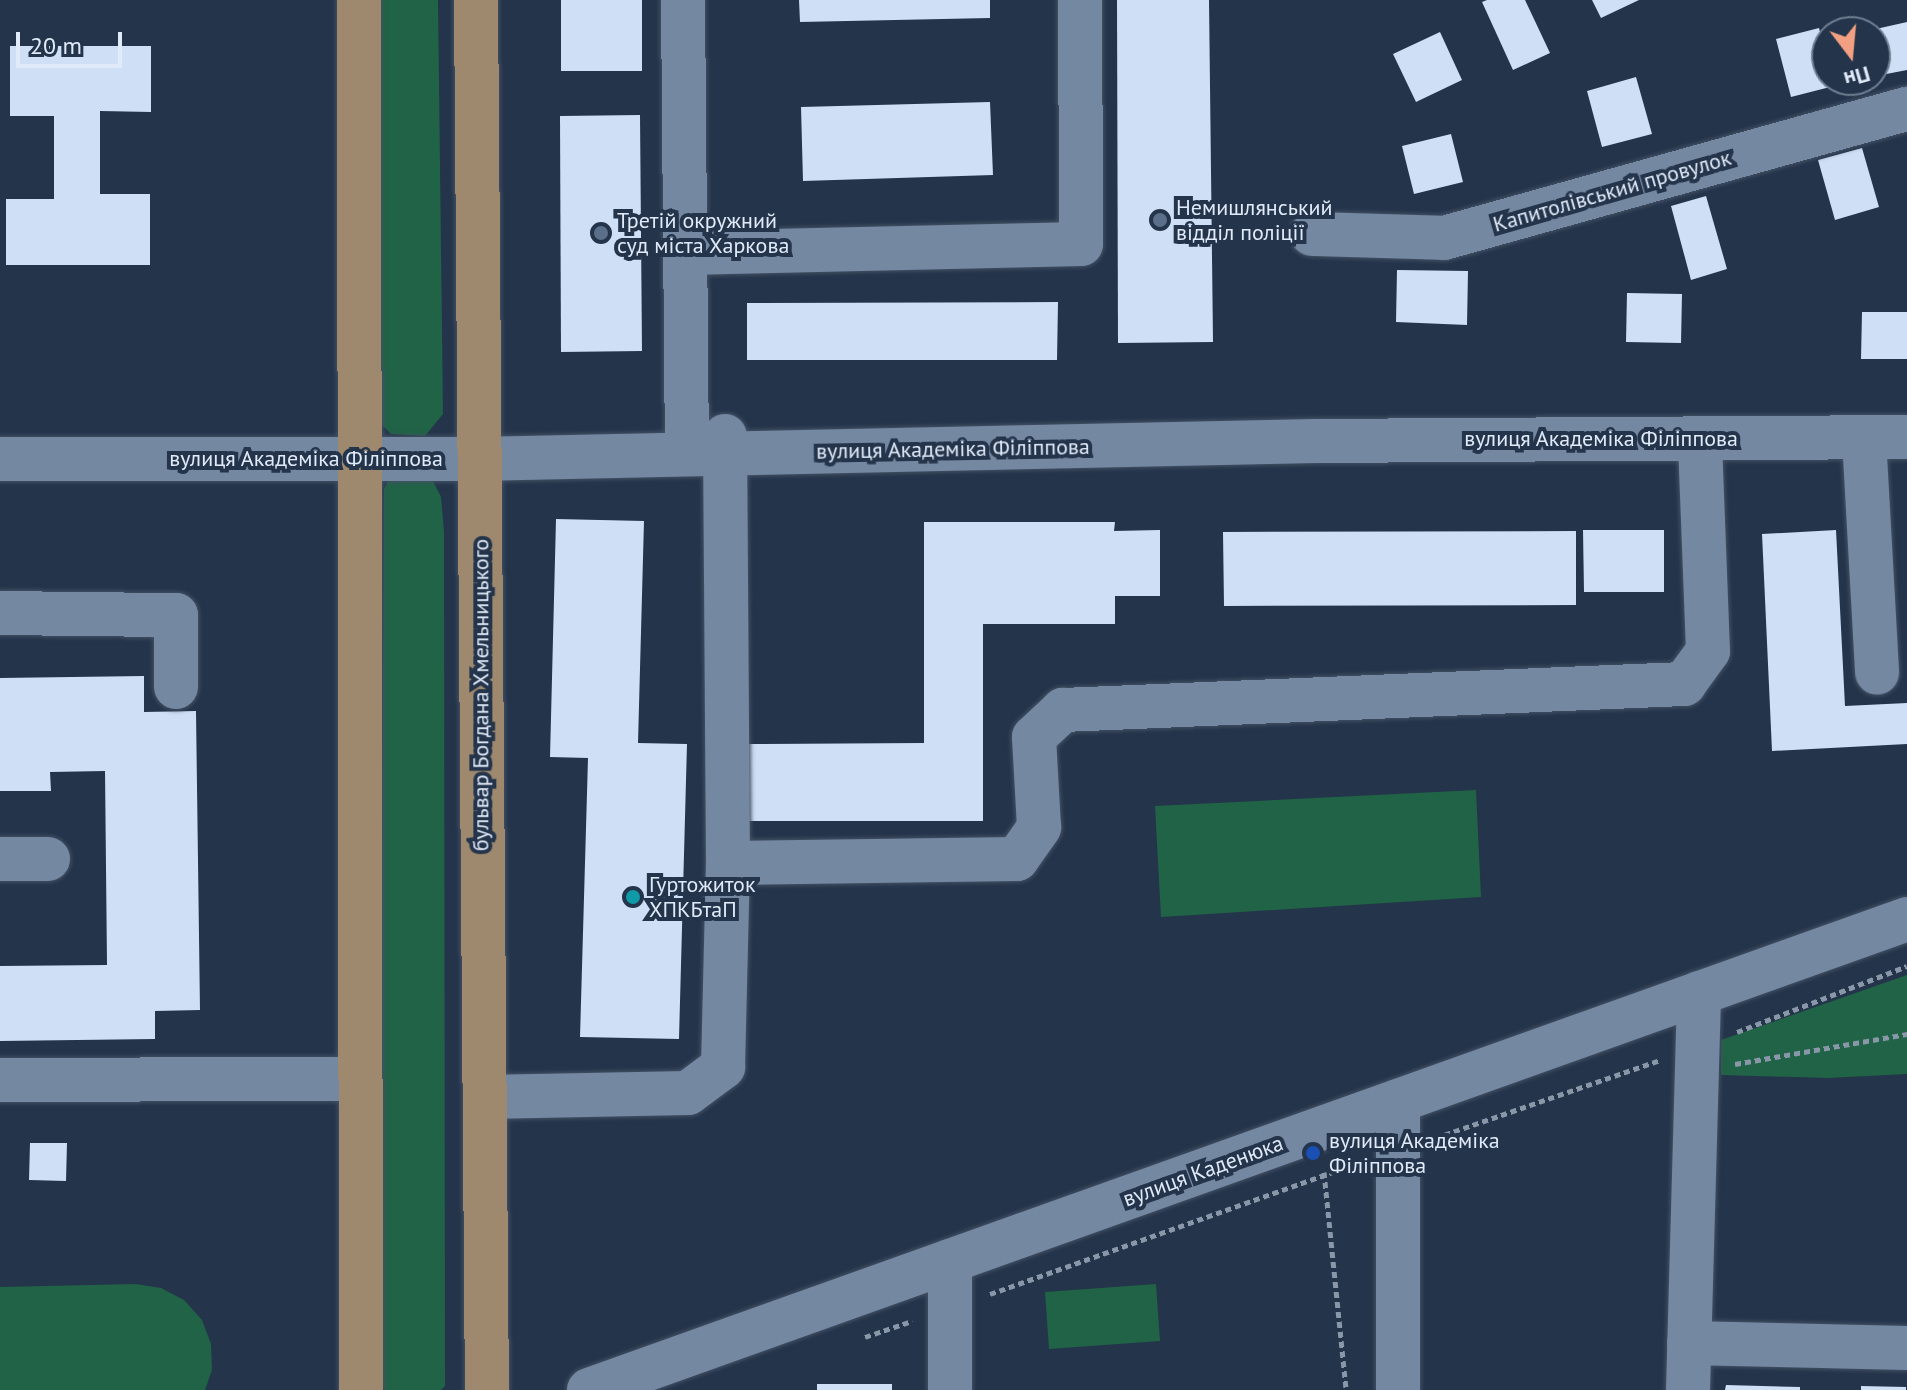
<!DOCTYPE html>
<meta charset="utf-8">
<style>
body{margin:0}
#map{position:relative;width:1907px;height:1390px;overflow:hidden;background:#24344a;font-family:"PT Sans",sans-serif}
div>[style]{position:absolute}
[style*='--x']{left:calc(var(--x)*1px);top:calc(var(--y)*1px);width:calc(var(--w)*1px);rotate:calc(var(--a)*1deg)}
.green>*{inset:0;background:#216346}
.building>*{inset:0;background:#cfdff5}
.path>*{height:5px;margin-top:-2.5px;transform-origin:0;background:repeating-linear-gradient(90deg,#8a97a9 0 6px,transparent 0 10px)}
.roads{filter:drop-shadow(0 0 2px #435164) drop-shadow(0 0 2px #435164)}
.minor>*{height:44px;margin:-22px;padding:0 22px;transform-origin:22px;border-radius:22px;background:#7588a2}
.major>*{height:44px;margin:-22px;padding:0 22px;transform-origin:22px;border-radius:22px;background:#9e896e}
.dots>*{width:22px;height:22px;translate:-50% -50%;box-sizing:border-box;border:4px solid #24344a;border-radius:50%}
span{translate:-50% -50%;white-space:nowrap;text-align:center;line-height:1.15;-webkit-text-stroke:8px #24344a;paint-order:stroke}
.street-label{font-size:22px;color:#e0eaf9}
.poi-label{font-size:22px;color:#e0eaf9}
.left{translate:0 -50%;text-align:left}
.north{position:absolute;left:1811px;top:16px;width:80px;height:80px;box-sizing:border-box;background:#24344a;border:2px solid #6f7d90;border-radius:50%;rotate:164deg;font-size:22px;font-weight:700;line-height:32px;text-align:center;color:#e0eaf9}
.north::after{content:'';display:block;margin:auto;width:28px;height:36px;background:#f3a082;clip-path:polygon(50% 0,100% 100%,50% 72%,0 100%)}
.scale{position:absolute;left:16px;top:32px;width:106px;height:36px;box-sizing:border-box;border:4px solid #e0eaf9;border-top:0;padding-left:10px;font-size:24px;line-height:28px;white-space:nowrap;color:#e0eaf9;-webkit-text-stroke:6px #24344a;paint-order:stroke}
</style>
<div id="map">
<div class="green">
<div style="clip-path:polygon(376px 0,438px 0,443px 414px,425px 436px,391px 434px,382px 425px,379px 408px)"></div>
<div style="clip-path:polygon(421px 475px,433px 481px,441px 497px,444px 532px,445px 1386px,441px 1390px,384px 1390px,379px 1374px,384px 489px,389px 479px)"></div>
<div style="clip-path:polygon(1476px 790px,1481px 897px,1161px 917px,1155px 806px)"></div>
<div style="clip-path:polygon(1907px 975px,1907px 1074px,1828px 1078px,1721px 1075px,1721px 1040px)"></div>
<div style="clip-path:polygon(136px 1284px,161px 1288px,184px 1300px,202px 1320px,211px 1344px,212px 1370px,205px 1390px,0 1390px,0 1287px)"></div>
<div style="clip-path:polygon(1156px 1284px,1160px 1341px,1049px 1349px,1045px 1292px)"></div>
</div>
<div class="building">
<div style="clip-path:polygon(561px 0,642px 0,642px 71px,561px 71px)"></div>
<div style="clip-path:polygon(799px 0,990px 0,990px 18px,800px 22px)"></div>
<div style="clip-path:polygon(1117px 0,1209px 0,1213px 342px,1118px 343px)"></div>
<div style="clip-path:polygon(1487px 0,1525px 0,1550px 53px,1513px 70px,1482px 2px)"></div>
<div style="clip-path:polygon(1592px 0,1639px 0,1601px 18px)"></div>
<div style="clip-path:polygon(1907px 22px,1907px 70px,1876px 76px,1875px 32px,1867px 31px)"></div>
<div style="clip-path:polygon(1819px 28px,1827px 59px,1827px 80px,1832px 80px,1834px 86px,1791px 97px,1776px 39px)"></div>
<div style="clip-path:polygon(1440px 32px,1462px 80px,1416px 102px,1393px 54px)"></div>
<div style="clip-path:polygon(10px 46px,151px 46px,151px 112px,100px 111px,100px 194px,150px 194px,150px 265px,6px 265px,6px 199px,54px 199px,54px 116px,10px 116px)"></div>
<div style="clip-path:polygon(1636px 77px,1652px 134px,1602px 147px,1587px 91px)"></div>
<div style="clip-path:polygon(990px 102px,993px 175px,803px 181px,801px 107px)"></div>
<div style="clip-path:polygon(640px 115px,642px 351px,561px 352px,560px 116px)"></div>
<div style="clip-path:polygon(1451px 134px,1463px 182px,1414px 194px,1402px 146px)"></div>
<div style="clip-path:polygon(1862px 148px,1879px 207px,1835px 220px,1818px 160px)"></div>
<div style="clip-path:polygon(1706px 196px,1727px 269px,1691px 280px,1671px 206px)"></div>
<div style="clip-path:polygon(1397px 270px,1468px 271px,1467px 325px,1396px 322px)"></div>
<div style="clip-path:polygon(1627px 293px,1682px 294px,1681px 343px,1626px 342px)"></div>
<div style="clip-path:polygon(1058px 302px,1057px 360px,747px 360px,747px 303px)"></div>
<div style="clip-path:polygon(1862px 312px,1907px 312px,1907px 359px,1861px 359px)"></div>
<div style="clip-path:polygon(556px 519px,644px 521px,638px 743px,687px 744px,679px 1039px,580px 1037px,588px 758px,550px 757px)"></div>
<div style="clip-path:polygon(924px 522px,1115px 522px,1114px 531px,1160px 530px,1160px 596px,1115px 596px,1115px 624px,983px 624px,983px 821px,743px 821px,743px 744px,924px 743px)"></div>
<div style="clip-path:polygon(1583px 530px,1664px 530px,1664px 592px,1584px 592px)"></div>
<div style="clip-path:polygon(1836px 530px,1845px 706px,1907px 703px,1907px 744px,1772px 751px,1762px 534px)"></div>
<div style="clip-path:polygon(1576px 531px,1576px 605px,1224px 606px,1223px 532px)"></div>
<div style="clip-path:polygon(144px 676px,144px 712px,196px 711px,200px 1010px,155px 1011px,155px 1039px,0 1041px,0 966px,107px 965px,105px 771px,50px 772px,51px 791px,0 791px,0 678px)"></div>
<div style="clip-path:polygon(30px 1143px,67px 1143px,66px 1181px,29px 1180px)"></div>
<div style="clip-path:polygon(817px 1384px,892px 1384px,892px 1390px,817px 1390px)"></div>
<div style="clip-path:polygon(1726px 1385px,1800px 1387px,1800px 1390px,1725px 1390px)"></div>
<div style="clip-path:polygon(1861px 1386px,1906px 1387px,1906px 1390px,1861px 1390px)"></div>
</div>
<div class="path">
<div style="--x:1737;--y:1032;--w:182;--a:-21.2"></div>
<div style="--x:1735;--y:1064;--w:175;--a:-9.9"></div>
<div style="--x:1435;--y:1138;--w:238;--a:-19.1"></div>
<div style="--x:1324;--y:1172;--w:219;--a:84.2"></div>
<div style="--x:990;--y:1294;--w:394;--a:-19.6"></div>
<div style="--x:865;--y:1337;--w:50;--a:-18.8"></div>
</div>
<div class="roads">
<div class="minor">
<div style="--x:683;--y:0;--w:454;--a:89.5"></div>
<div style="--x:1312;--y:234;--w:132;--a:1.7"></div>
<div style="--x:1444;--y:238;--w:481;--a:-15.6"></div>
<div style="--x:685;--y:253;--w:396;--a:-1.3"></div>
<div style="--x:1081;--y:244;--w:244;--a:-90.2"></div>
<div style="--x:725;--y:436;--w:427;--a:89.6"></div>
<div style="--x:1864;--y:438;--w:235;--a:86.8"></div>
<div style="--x:0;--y:459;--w:479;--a:0"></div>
<div style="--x:479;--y:459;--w:837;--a:-1.23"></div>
<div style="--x:1316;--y:441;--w:591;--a:-0.39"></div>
<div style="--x:0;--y:613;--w:176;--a:0.7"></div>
<div style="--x:176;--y:615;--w:72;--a:90"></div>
<div style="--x:0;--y:859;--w:48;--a:0"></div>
<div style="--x:0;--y:1080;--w:359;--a:-0.2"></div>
<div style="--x:485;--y:1097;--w:203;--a:-1.1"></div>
<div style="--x:688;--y:1093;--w:44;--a:-36.6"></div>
<div style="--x:723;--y:1067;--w:204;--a:-88.6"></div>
<div style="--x:728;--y:863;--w:289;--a:-0.8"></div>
<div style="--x:1017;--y:859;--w:39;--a:-55"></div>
<div style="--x:1039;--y:827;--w:90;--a:-93.2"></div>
<div style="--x:1034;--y:737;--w:40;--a:-43"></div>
<div style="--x:1063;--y:710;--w:622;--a:-2.4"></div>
<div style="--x:1684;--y:684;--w:41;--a:-54"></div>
<div style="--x:1708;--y:651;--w:212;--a:-92.2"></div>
<div style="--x:950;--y:1261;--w:129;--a:90"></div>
<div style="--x:1689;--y:1343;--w:218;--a:1.3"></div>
<div style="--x:589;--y:1390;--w:1400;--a:-19.66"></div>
<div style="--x:1398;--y:1390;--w:289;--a:-90"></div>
<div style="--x:1688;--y:1390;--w:397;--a:-88.4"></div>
</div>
<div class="major">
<div style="--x:359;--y:0;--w:1390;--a:89.92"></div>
<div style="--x:476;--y:0;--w:1390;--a:89.55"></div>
</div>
</div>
<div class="dots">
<div style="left:1160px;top:220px;background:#5c6f8a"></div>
<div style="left:601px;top:233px;background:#5c6f8a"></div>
<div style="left:633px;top:897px;background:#0f9aa8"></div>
<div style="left:1313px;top:1153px;background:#1a4fb4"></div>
</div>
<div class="street-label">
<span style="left:1612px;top:191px;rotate:-16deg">Капитолівський провулок</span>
<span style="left:1601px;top:439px">вулиця Академіка Філіппова</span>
<span style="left:953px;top:449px;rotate:-1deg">вулиця Академіка Філіппова</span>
<span style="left:306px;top:459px">вулиця Академіка Філіппова</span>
<span style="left:481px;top:695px;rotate:-90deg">бульвар Богдана Хмельницького</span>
<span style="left:1203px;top:1171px;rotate:-20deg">вулиця Каденюка</span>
</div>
<div class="poi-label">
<span class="left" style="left:1176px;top:220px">Немишлянський<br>відділ поліції</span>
<span class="left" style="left:617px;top:233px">Третій окружний<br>суд міста Харкова</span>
<span class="left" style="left:649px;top:897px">Гуртожиток<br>ХПКБтаП</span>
<span class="left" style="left:1329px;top:1153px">вулиця Академіка<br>Філіппова</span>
</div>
<div class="north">Пн</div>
<div class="scale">20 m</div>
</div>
